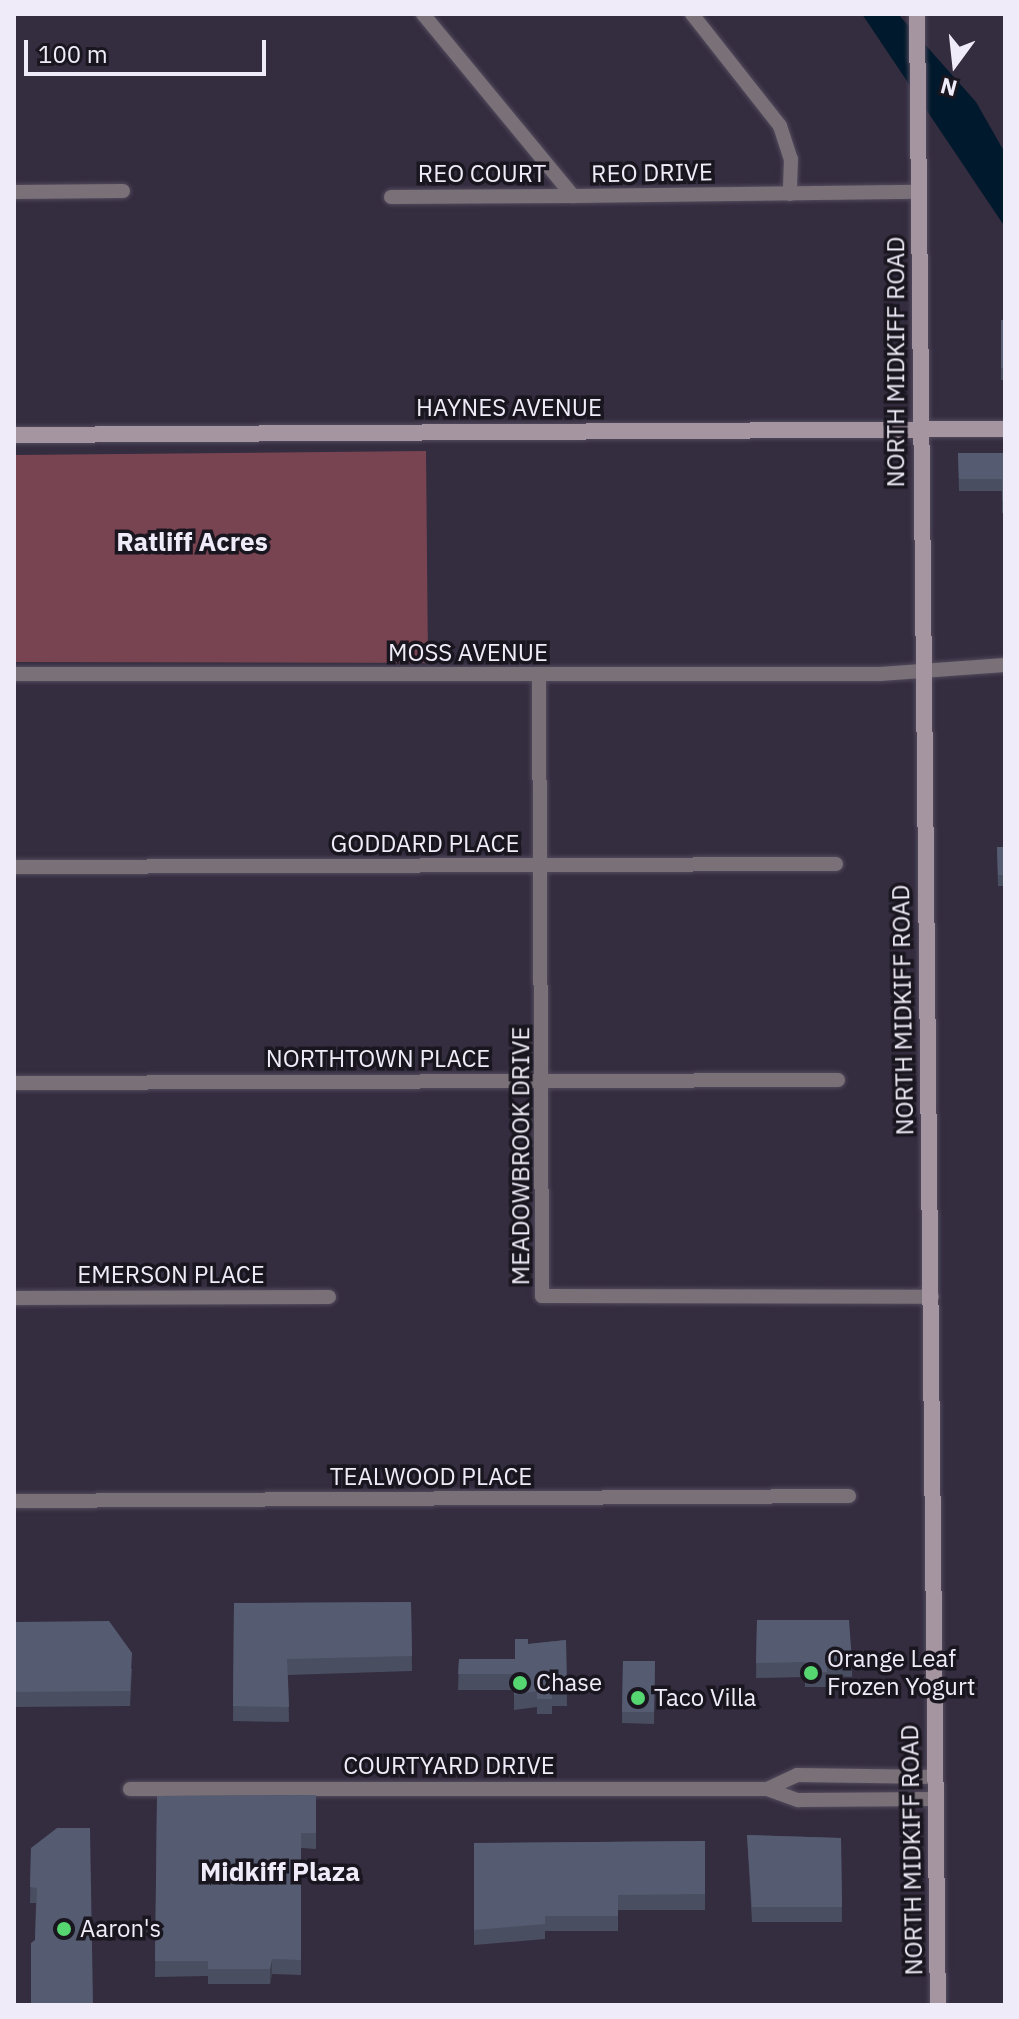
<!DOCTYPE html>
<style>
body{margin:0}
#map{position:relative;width:1019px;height:2019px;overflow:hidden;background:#342c3f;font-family:"IBM Plex Sans",sans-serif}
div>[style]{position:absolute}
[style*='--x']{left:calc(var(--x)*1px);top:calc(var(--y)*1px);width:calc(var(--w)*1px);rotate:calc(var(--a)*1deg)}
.green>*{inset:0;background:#794451}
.water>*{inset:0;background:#00192c}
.roads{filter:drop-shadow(0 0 2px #524b5d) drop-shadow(0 0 2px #524b5d)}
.street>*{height:14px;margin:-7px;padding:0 7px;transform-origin:7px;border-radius:7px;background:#7a7178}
.secondary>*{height:16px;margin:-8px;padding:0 8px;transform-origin:8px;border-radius:8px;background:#a495a1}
.wall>*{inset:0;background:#494e61}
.shaded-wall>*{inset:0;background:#3c404f}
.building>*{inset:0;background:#555b71}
.dots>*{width:22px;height:22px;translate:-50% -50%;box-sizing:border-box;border:4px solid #1a161f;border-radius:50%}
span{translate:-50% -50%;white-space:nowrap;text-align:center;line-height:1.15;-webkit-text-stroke:7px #1a161f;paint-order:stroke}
.street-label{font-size:24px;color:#f0ebf8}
.poi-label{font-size:24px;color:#f0ebf8}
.left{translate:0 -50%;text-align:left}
.neighbourhood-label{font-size:26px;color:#f0ebf8;font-weight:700}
.frame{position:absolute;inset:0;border:16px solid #f0ebf8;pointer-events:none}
.north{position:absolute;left:915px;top:24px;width:80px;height:80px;-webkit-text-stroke:6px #1a161f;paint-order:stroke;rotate:195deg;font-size:22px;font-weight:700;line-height:32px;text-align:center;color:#f0ebf8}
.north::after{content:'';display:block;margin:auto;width:28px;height:36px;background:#f0ebf8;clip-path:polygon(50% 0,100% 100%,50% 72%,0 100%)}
.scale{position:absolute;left:24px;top:40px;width:242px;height:36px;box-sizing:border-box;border:4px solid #f0ebf8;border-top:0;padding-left:10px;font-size:24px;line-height:28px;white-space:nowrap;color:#f0ebf8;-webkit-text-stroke:6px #1a161f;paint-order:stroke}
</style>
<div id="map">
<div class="green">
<div style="clip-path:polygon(426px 451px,428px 663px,14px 662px,14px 455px)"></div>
</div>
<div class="water">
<div style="clip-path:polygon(862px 14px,898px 14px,976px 102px,1005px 153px,1005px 227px)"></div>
</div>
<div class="roads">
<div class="street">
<div style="--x:423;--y:14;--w:236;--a:50.5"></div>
<div style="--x:573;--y:196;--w:346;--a:-0.7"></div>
<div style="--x:692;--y:14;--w:142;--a:51.8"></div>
<div style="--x:780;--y:126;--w:35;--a:72"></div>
<div style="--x:791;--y:159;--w:35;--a:92"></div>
<div style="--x:14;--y:192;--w:109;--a:-0.5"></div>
<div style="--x:391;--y:197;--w:182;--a:-0.3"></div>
<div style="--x:14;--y:674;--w:866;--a:0"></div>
<div style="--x:880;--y:674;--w:125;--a:-4.1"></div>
<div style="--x:539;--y:675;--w:621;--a:89.72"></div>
<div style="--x:542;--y:1296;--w:390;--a:0.1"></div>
<div style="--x:14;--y:867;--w:822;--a:-0.21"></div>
<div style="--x:14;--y:1083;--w:824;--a:-0.21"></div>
<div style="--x:14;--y:1298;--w:315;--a:-0.2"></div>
<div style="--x:14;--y:1501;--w:835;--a:-0.34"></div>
<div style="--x:130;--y:1789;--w:637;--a:0"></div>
<div style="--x:767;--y:1789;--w:33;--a:20"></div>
<div style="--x:798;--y:1800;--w:138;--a:-0.4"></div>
<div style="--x:767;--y:1789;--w:33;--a:-25"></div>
<div style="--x:797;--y:1775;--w:139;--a:0.8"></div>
</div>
<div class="secondary">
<div style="--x:917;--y:14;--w:1991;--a:89.4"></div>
<div style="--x:14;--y:435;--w:991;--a:-0.35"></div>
</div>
</div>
<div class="wall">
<div style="clip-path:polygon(1001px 320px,1005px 320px,1005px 380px,1001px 380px)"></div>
<div style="clip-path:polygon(958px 453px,1005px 453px,1005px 513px,1002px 513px,1002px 491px,959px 491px)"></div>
<div style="clip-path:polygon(997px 847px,1005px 847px,1005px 886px,998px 886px)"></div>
<div style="clip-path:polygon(411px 1602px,412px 1671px,288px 1675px,289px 1722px,233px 1721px,234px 1603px)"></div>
<div style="clip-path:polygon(757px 1620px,852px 1661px,852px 1677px,827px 1676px,827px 1687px,805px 1687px,805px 1677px,756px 1678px)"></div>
<div style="clip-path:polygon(14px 1622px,132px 1669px,130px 1706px,14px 1707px)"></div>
<div style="clip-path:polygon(566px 1640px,567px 1706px,552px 1706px,552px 1714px,537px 1714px,537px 1707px,514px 1710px,514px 1690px,458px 1690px,459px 1659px,515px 1659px,528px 1644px)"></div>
<div style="clip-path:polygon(623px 1661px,655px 1661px,654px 1724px,622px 1723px)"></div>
<div style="clip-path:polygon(316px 1795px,316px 1849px,301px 1848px,301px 1975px,272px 1974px,270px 1984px,208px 1984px,208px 1976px,155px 1977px,157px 1796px)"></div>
<div style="clip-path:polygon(747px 1835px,841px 1838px,842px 1922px,752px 1922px)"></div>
<div style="clip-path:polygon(705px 1841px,705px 1910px,618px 1910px,618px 1931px,545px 1931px,545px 1939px,474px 1945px,474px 1843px)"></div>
<div style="clip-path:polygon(31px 1848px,93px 2005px,35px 1940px,36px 1903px,30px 1903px)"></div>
</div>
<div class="shaded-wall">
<div style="clip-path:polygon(272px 1959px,272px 1974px,270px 1984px,270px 1969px)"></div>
</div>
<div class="building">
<div style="clip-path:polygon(1001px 320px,1005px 320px,1005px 368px,1001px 368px)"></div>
<div style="clip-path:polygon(958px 453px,1005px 453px,1005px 501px,1002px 501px,1002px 479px,959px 479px)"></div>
<div style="clip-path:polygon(997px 847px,1005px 847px,1005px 875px,998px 875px)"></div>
<div style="clip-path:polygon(411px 1602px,412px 1656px,287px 1659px,289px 1707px,233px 1706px,234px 1603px)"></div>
<div style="clip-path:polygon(757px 1620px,849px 1620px,852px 1661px,827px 1661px,827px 1672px,805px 1672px,805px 1662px,756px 1663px)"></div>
<div style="clip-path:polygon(109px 1621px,132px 1653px,130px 1691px,14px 1692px,14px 1622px)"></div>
<div style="clip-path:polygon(515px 1639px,528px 1639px,528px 1644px,566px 1640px,567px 1691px,552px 1691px,552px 1699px,537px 1699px,537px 1691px,514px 1695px,514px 1674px,458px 1674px,459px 1659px,515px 1659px)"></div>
<div style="clip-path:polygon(623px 1661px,655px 1661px,654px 1712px,622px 1712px)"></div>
<div style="clip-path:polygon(316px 1795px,316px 1833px,301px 1833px,301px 1960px,272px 1959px,270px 1969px,208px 1969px,208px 1961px,155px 1961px,157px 1796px)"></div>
<div style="clip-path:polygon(57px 1828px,90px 1828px,93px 2005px,31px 2005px,31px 1943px,35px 1940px,37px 1888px,30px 1887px,31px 1848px)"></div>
<div style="clip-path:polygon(747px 1835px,841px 1838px,842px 1907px,752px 1907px)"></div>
<div style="clip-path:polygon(705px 1841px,705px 1894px,618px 1895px,618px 1916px,545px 1916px,545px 1924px,474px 1930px,474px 1843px)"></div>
</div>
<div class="dots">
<div style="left:811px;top:1673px;background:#56d671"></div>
<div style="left:520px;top:1683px;background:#56d671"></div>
<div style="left:638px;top:1698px;background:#56d671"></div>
<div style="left:64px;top:1929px;background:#56d671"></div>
</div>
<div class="street-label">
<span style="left:652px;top:173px;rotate:-1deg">REO DRIVE</span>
<span style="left:482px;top:174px">REO COURT</span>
<span style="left:896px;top:362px;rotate:-90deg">NORTH MIDKIFF ROAD</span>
<span style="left:509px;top:408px">HAYNES AVENUE</span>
<span style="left:468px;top:653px">MOSS AVENUE</span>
<span style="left:425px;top:844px">GODDARD PLACE</span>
<span style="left:903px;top:1010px;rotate:-91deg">NORTH MIDKIFF ROAD</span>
<span style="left:378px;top:1059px">NORTHTOWN PLACE</span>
<span style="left:521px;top:1156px;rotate:-90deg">MEADOWBROOK DRIVE</span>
<span style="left:171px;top:1275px">EMERSON PLACE</span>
<span style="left:431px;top:1477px">TEALWOOD PLACE</span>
<span style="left:449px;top:1766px">COURTYARD DRIVE</span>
<span style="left:912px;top:1850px;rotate:-91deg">NORTH MIDKIFF ROAD</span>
</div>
<div class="poi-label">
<span class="left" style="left:827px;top:1673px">Orange Leaf<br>Frozen Yogurt</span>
<span class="left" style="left:536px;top:1683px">Chase</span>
<span class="left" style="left:654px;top:1698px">Taco Villa</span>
<span class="left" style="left:80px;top:1929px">Aaron's</span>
</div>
<div class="neighbourhood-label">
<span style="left:192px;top:542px">Ratliff Acres</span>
<span style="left:280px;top:1872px">Midkiff Plaza</span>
</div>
<div class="frame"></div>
<div class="north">N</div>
<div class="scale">100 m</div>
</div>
